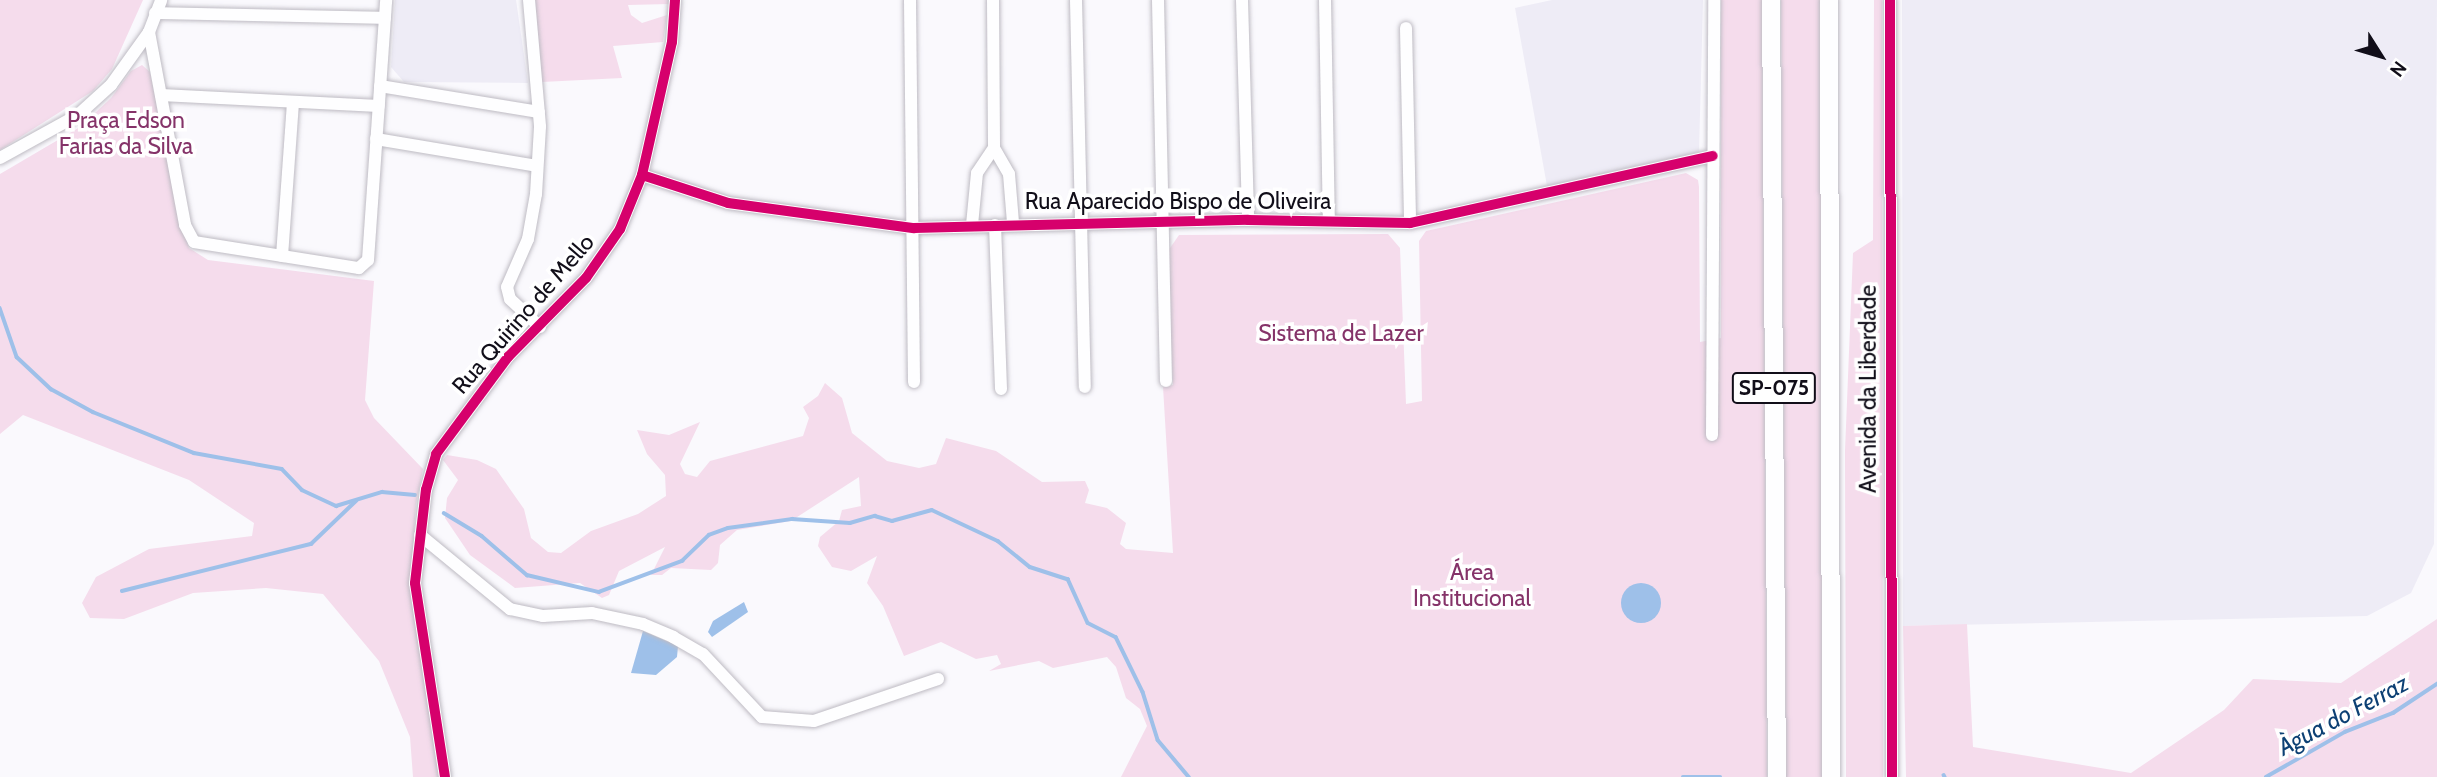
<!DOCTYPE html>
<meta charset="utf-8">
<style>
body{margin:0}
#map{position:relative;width:2437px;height:777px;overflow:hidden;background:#faf9fd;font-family:Cabin,sans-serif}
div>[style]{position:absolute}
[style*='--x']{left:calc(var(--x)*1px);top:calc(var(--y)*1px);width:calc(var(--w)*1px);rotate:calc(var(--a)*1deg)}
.built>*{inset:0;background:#eeecf6}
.green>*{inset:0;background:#f5dcec}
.water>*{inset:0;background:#9ec0e9}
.round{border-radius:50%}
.stream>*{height:3.5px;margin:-1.75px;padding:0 1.75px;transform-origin:1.75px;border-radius:1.75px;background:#9ec0e9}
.roads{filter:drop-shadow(0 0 2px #bebbc3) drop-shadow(0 0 2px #bebbc3)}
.minor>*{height:12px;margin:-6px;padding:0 6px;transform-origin:6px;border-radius:6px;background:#fefeff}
.highway>*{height:18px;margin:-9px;padding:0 9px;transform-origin:9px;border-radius:9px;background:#fefeff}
.cycleway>*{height:10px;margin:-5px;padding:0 5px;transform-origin:5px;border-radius:5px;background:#d6006c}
span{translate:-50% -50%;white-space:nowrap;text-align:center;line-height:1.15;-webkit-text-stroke:7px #fff;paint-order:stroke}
.shield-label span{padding:2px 5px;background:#fff;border:2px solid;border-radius:5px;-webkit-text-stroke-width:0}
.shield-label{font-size:21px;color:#110e19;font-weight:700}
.park-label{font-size:23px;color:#853369}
.street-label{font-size:23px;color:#110e19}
.water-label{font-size:24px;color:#0d4074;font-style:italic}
.north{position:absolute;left:2346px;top:21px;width:70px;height:70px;-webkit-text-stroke:5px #fff;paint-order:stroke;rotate:127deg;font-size:19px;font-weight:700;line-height:28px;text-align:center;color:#110e19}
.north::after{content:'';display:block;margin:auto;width:24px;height:32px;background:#110e19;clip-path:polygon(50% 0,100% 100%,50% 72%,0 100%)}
</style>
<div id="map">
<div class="built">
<div style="clip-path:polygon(395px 0,516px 0,528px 83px,404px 82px,391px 67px)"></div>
<div style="clip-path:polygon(1552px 0,1703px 0,1699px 152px,1547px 186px,1515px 8px)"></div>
<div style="clip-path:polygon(1902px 0,2437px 0,2434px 544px,2411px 593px,2367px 616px,1903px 626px)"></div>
</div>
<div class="green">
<div style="clip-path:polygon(0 0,143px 0,112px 69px,93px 91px,0 150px)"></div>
<div style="clip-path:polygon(535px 0,670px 0,669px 4px,628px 5px,631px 15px,642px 23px,667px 15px,663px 42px,613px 46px,622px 78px,542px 82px)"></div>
<div style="clip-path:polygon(1721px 0,1762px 0,1767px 777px,1121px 777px,1147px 726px,1140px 709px,1126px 698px,1116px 667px,1107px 657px,1053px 668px,1039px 661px,989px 671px,1001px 664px,997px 655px,976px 659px,941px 642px,904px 656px,883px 606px,867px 583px,877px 556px,851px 571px,832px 567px,818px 546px,820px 537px,839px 521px,842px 510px,861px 506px,859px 477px,791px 521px,737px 530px,720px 545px,718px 563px,711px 570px,671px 568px,662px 575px,651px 575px,665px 547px,619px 571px,609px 595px,602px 598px,580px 583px,515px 588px,470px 555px,445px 518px,447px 498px,458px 480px,443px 460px,447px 455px,477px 460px,496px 469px,524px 509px,531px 538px,548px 552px,561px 553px,591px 531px,638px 514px,666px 496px,665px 475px,647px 454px,637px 430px,669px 435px,700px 422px,680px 464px,685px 474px,697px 477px,710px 461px,803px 436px,809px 418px,803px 407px,818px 396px,825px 383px,842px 398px,852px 433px,887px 461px,919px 468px,936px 464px,946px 438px,996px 451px,1042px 482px,1085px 481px,1089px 490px,1085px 503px,1107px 508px,1126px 523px,1120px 544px,1126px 549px,1173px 553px,1163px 387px,1173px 385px,1167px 262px,1168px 251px,1179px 235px,1388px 234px,1400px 248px,1406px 404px,1422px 401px,1419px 241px,1426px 231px,1686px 173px,1698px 180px,1699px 187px,1700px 342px,1721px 338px)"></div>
<div style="clip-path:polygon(1781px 0,1822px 0,1826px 777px,1786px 777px)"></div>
<div style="clip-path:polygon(1874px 0,1882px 0,1883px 777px,1846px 777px,1845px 451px,1853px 253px,1873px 240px)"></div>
<div style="clip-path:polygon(142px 65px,150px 72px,180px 223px,189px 248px,208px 260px,374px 281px,365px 400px,374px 418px,423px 469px,416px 504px,410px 588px,439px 777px,413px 777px,410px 737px,379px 661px,323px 594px,266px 588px,193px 593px,124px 619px,90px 618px,82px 603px,96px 577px,149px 549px,252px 536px,254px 523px,189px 480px,23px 415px,0 434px,0 174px,80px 127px,111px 98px,131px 71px)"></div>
<div style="clip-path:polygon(2437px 619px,2437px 777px,1906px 777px,1903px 626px,1967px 624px,1973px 747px,2131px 773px,2224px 710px,2253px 679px,2341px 683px)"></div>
</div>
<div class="water">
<div class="round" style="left:1621px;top:583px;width:40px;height:40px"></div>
<div style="clip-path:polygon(744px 602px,748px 612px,712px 637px,708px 632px,713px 621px)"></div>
<div style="clip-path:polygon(643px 631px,678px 646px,677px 657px,656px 675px,631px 673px)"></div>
</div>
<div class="stream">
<div style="--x:0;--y:308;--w:52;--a:70.9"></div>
<div style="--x:17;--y:357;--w:47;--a:43.3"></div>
<div style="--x:51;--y:389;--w:48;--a:28.7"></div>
<div style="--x:93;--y:412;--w:109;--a:22.1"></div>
<div style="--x:194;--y:453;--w:89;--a:10.3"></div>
<div style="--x:282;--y:469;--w:29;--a:46"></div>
<div style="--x:302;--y:490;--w:38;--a:25"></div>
<div style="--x:336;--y:506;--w:48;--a:-16.9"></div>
<div style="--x:382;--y:492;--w:33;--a:5"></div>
<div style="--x:444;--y:513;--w:44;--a:31.2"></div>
<div style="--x:482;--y:536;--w:60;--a:40.9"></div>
<div style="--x:527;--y:575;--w:74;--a:13.3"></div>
<div style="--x:599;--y:592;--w:89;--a:-20.5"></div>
<div style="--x:682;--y:561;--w:37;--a:-44"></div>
<div style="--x:709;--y:535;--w:20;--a:-20"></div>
<div style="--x:728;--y:528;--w:65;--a:-8"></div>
<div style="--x:792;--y:519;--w:58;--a:3.9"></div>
<div style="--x:850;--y:523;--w:26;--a:-16"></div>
<div style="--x:875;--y:516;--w:18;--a:16"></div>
<div style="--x:892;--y:521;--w:41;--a:-15.4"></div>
<div style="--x:932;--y:510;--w:73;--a:25.2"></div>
<div style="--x:998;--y:541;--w:41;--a:39.1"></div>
<div style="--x:1030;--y:567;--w:40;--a:18"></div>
<div style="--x:1068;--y:579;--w:48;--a:65.6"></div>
<div style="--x:1088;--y:623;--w:31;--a:27"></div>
<div style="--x:1116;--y:637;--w:61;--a:63.9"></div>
<div style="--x:1143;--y:692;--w:50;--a:72.6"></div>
<div style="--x:1158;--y:740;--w:48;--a:50"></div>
<div style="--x:122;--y:591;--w:195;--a:-14"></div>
<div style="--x:311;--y:544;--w:62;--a:-43.7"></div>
<div style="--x:1944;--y:775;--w:2;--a:63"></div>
<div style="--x:1683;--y:777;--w:37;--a:0"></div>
<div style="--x:2266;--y:777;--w:91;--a:-29.7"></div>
<div style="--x:2345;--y:732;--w:52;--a:-21.6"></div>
<div style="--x:2393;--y:713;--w:53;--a:-33.4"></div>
</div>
<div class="roads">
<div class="minor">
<div style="--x:529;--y:0;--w:127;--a:85"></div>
<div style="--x:540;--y:127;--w:67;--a:93.4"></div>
<div style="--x:536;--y:194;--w:46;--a:100.1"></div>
<div style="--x:528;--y:239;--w:52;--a:113.6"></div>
<div style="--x:507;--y:287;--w:12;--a:76"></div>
<div style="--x:510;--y:299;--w:41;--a:43"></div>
<div style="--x:910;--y:0;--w:382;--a:89.4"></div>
<div style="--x:993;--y:0;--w:148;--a:89.6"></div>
<div style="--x:994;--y:148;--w:30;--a:60"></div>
<div style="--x:1009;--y:174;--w:49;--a:85.3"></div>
<div style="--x:1076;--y:0;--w:387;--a:88.7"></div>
<div style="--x:1158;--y:0;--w:381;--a:88.8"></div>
<div style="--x:1242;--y:0;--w:220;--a:88.4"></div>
<div style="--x:1325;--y:0;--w:221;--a:89"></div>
<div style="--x:1890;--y:0;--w:777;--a:89.85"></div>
<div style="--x:155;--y:13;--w:230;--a:1.2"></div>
<div style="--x:1406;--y:28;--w:195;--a:88.8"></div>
<div style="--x:149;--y:32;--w:196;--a:79.4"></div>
<div style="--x:185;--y:225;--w:19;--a:62"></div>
<div style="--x:194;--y:242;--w:167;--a:9"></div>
<div style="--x:359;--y:268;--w:12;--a:-42"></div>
<div style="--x:368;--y:260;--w:261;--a:-86"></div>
<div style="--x:380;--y:86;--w:161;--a:9.3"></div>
<div style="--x:161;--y:95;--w:218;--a:2.9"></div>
<div style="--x:376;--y:139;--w:163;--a:9.5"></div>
<div style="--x:0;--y:158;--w:89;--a:-28.9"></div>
<div style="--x:78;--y:115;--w:45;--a:-42.3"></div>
<div style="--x:111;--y:85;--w:65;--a:-54.4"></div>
<div style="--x:149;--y:32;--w:34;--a:-69"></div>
<div style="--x:642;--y:175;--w:90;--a:18"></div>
<div style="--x:728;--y:203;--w:188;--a:7.7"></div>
<div style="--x:914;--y:228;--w:334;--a:-1.4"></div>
<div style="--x:1248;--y:220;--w:162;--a:1.1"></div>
<div style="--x:1410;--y:223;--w:310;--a:-12.5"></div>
<div style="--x:972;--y:225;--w:52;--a:-84.5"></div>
<div style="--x:977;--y:173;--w:30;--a:-56"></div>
<div style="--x:995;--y:225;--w:164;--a:87.9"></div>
<div style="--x:282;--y:256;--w:154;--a:-85.9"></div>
<div style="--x:1712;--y:435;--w:435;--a:-89.7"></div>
<div style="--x:420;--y:535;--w:117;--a:39.4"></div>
<div style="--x:510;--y:609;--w:34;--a:12"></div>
<div style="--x:543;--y:616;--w:49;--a:-3.5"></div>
<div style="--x:592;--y:613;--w:52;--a:12.2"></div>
<div style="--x:643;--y:624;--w:33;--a:23"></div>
<div style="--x:673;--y:637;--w:34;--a:30"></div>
<div style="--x:703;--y:654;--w:86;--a:46.9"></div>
<div style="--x:762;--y:717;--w:52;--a:4.4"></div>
<div style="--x:814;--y:721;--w:131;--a:-18.7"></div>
<div style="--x:445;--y:777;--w:196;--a:-98.8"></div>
<div style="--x:415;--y:583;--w:94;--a:-83.3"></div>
<div style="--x:426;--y:490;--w:37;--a:-74"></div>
<div style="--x:436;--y:454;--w:121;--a:-53.4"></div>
<div style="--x:508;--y:357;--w:111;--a:-45.4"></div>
<div style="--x:586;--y:278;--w:60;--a:-55.2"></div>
<div style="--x:620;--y:229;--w:58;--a:-67.8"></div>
<div style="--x:642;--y:175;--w:136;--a:-77.3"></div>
<div style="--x:672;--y:42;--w:42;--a:-85.9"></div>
</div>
<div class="highway">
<div style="--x:1771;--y:0;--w:777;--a:89.56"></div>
<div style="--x:1829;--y:0;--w:777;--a:89.85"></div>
</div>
</div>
<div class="cycleway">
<div style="--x:1890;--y:0;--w:777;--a:89.85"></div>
<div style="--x:642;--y:175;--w:90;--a:18"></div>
<div style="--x:728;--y:203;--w:188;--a:7.7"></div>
<div style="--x:914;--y:228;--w:334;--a:-1.4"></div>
<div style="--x:1248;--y:220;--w:162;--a:1.1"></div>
<div style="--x:1410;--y:223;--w:310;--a:-12.5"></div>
<div style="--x:445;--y:777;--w:196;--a:-98.8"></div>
<div style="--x:415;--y:583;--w:94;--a:-83.3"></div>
<div style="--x:426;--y:490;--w:37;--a:-74"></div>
<div style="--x:436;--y:454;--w:121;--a:-53.4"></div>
<div style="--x:508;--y:357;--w:111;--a:-45.4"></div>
<div style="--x:586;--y:278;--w:60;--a:-55.2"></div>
<div style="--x:620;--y:229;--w:58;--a:-67.8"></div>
<div style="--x:642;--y:175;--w:136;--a:-77.3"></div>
<div style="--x:672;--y:42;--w:42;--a:-85.9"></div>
</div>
<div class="shield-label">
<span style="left:1774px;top:388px">SP-075</span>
</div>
<div class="park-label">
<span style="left:126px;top:133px">Praça Edson<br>Farias da Silva</span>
<span style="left:1341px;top:333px">Sistema de Lazer</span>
<span style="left:1472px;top:585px">Área<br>Institucional</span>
</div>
<div class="street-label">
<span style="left:1178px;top:201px">Rua Aparecido Bispo de Oliveira</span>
<span style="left:523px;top:314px;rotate:-49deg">Rua Quirino de Mello</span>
<span style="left:1868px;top:389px;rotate:-90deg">Avenida da Liberdade</span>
</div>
<div class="water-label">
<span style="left:2343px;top:715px;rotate:-28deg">Àgua do Ferraz</span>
</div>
<div class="north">N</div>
</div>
